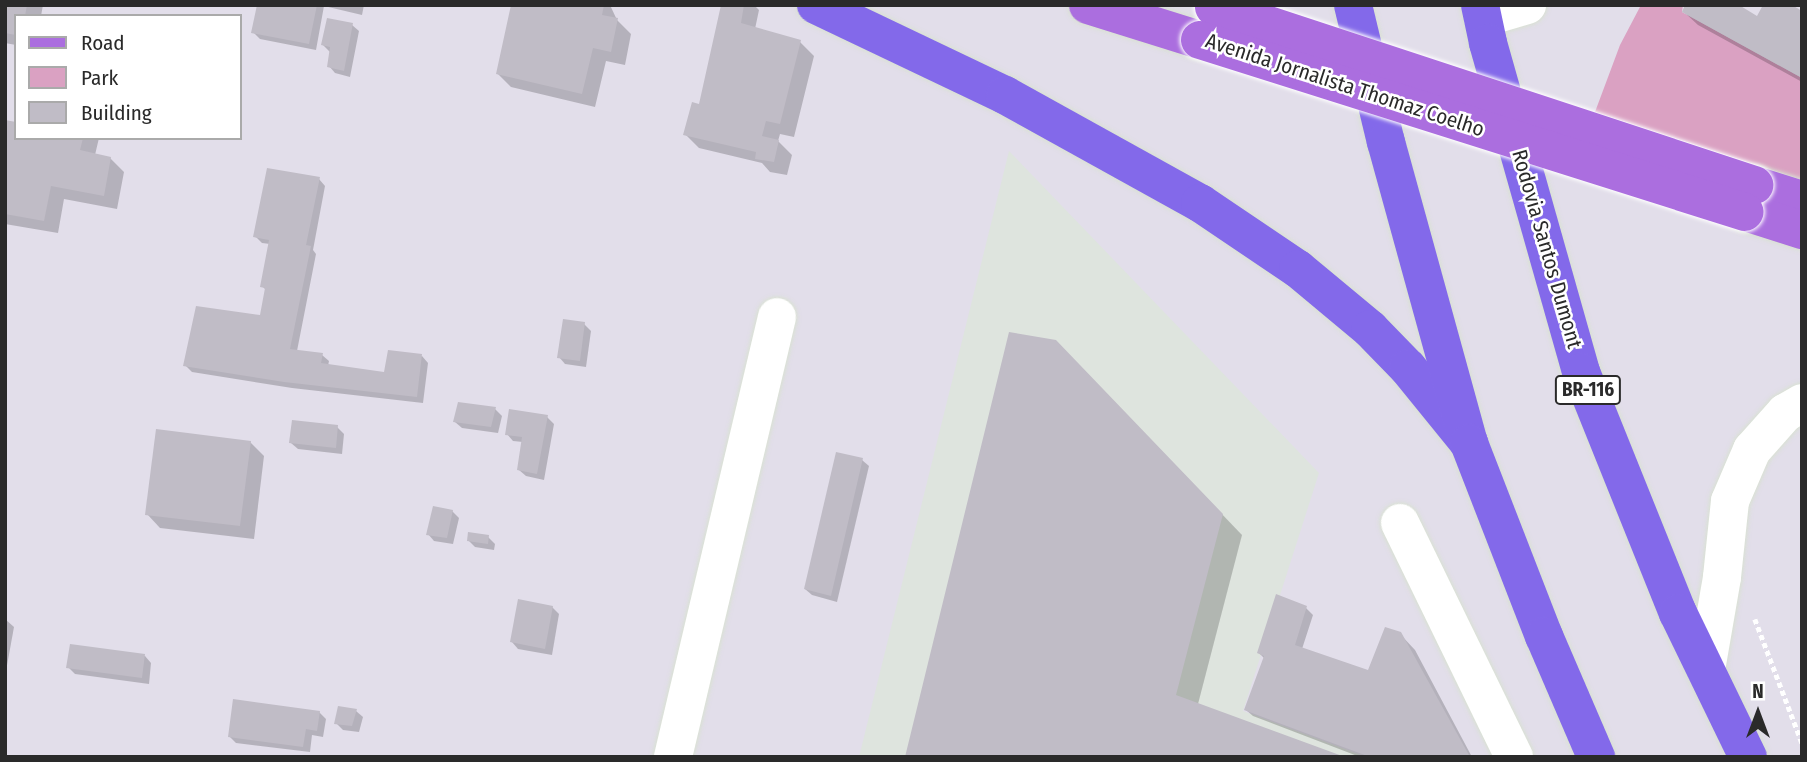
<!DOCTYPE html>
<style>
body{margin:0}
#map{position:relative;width:1807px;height:762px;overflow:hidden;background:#e2deea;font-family:"Fira Sans Condensed",sans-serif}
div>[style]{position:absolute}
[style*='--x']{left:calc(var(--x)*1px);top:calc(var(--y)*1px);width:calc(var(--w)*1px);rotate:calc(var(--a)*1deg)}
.industrial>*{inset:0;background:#dee4de}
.green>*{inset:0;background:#daa1c2}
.shadow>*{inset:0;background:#0003}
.building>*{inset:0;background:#c0bcc6}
.path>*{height:4.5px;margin-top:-2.25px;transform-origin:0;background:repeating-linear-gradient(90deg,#fff 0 5px,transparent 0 8.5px)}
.roads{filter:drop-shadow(0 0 2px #d9e1d3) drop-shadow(0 0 2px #d9e1d3)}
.minor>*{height:38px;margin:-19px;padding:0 19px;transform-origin:19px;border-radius:19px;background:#fff}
.major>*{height:38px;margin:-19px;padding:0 19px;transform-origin:19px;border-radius:19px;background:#ab6edf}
.highway>*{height:38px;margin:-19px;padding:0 19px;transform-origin:19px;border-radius:19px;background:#8369ea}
.bridges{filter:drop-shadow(0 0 2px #fff) drop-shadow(0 0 2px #fff)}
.major-bridge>*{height:38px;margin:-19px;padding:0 19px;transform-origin:19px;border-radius:19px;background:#ab6edf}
span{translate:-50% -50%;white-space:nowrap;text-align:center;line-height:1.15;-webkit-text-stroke:5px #fff;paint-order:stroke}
.shield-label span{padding:2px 5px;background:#fff;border:2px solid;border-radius:5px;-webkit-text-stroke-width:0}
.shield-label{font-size:19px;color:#2a2a2a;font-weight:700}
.street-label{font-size:21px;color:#2a2a2a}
.frame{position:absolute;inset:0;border:7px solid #2a2a2a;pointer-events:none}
.legend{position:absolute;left:14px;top:14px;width:228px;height:126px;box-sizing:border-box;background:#fff;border:2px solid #aaa;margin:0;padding:9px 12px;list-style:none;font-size:21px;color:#2a2a2a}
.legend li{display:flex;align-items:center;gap:14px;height:35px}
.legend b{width:35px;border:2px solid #aaa}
.north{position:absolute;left:1723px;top:678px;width:70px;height:70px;-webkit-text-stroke:5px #fff;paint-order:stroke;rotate:0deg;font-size:19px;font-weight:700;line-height:28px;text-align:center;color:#2a2a2a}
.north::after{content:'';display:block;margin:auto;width:24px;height:32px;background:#2a2a2a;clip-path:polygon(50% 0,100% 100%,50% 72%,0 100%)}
</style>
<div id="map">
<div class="industrial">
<div style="clip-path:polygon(1009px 151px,1319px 473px,1243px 711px,1366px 757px,859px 757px)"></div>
</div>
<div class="green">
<div style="clip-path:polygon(1641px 5px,1683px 5px,1682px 12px,1802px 78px,1802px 180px,1595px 112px,1620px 45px)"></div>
</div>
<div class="shadow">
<div style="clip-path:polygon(5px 5px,43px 5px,41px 16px,16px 16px,16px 45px,5px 43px)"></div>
<div style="clip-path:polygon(259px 5px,364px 5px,362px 15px,324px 6px,316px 50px,260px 39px,253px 32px)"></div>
<div style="clip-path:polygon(513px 5px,610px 5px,617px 20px,631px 34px,625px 65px,606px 61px,595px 107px,511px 87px,498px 74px)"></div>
<div style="clip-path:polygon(723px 5px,754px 5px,759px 10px,755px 29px,800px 42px,814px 56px,794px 137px,780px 134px,778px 141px,792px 155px,787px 175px,770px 172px,762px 163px,699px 148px,685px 134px,700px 106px)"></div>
<div style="clip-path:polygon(1684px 12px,1758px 18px,1802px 13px,1802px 82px,1698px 25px)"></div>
<div style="clip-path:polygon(352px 25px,359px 31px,350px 77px,335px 73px,329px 66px,330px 52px,323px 45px)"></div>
<div style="clip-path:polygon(5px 129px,16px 138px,99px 138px,95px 155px,110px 158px,124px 172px,117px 209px,64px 199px,58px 233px,5px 224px)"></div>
<div style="clip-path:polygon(319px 179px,325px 186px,313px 250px,316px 254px,297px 351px,322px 355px,329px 361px,328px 366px,386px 374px,422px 356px,428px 363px,423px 403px,292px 388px,192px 372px,185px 365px,261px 317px,266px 290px,262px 286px,270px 244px,262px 243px,255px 236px)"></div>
<div style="clip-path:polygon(584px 324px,591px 331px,586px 367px,565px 364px,559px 357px)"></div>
<div style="clip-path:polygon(1075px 361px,1242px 535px,1198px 704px,907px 757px)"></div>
<div style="clip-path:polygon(495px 409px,502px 416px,498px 433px,462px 428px,455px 422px)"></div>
<div style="clip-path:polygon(547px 417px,554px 424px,544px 480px,526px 476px,519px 470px,523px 442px,513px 441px,507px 434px)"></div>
<div style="clip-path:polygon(337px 427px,344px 434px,342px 454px,298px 449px,291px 443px)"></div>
<div style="clip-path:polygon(250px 442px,264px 456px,254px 539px,160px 528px,147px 514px)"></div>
<div style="clip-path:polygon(862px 460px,869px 466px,837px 602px,812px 595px,805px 589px)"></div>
<div style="clip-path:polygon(452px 511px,459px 518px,453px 544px,434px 541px,428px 534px)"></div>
<div style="clip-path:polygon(488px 537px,495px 544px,494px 550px,475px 547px,469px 541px)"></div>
<div style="clip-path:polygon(1277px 597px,1306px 608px,1313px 615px,1302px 649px,1369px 673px,1400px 634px,1415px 650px,1472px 757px,1360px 757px,1253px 716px,1246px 710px,1265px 659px,1259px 653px)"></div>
<div style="clip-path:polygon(552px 607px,559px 614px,552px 655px,518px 649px,512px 642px)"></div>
<div style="clip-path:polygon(5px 619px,14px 627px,6px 671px,5px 671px)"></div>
<div style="clip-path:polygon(145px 656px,151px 663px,149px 684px,75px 674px,68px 667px)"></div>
<div style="clip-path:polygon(356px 711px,363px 717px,359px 732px,343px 730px,336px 723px)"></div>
<div style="clip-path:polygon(319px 712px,326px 719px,323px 737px,312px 735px,310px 752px,236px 743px,229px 736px)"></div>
</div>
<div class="building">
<div style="clip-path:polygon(5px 5px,27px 5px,25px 16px,16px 16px,16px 35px,5px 33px)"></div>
<div style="clip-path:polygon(257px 5px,317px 5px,309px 44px,251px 33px)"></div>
<div style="clip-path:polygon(511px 5px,604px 5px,602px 15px,618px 18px,611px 52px,593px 48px,582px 94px,496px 74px)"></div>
<div style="clip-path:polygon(721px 5px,744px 5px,741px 23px,801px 40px,780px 124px,766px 121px,762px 136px,779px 140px,774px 162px,755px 159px,756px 152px,683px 135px,692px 102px,699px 104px)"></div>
<div style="clip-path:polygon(1685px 5px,1739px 5px,1757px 16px,1763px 5px,1792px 5px,1802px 11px,1802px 78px,1682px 12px)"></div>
<div style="clip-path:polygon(327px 18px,353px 23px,344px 71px,327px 67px,330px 47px,321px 45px)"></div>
<div style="clip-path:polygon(5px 120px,16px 122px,16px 138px,83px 138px,80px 150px,111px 157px,104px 196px,51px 186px,44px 221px,5px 214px)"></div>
<div style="clip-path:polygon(267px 168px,320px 177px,306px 245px,311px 246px,290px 349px,323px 353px,321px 363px,384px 372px,388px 350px,422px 354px,417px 397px,284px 382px,183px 366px,196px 306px,260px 315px,265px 288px,260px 287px,269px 240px,253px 237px)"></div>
<div style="clip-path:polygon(563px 319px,585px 322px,580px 361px,557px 358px)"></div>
<div style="clip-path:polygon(1009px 332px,1056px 340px,1223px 514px,1176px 695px,1345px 757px,905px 757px)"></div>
<div style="clip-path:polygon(458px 402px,496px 407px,491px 427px,453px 422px)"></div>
<div style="clip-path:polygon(509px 409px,548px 415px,537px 474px,517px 470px,522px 437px,505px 435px)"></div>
<div style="clip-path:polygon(292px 420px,338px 425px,336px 448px,289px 443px)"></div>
<div style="clip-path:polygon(156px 429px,251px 441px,240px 526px,145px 515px)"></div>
<div style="clip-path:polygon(836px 452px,863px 458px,831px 596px,804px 589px)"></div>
<div style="clip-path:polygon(433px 506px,453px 510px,447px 538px,426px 535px)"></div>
<div style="clip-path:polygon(468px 532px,489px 535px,488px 544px,467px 541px)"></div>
<div style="clip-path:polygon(1276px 594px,1307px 606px,1295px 645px,1368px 670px,1385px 627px,1401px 632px,1470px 757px,1370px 757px,1244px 710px,1264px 656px,1257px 653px)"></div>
<div style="clip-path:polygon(518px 599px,553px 606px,545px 649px,510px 642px)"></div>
<div style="clip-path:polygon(70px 644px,145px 654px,142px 678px,66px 668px)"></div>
<div style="clip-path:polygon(233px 699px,320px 711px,317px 731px,306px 729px,303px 747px,228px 737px)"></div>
<div style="clip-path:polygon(338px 706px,357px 709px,352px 726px,334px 724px)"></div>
</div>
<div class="path">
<div style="--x:1755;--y:619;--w:133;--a:69.2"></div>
</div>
<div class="roads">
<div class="minor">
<div style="--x:1483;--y:18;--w:46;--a:-16.5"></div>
<div style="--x:1400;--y:523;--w:260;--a:64"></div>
<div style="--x:1706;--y:670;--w:94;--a:-80.2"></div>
<div style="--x:1722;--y:577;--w:76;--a:-84"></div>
<div style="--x:1730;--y:501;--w:56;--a:-66.7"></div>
<div style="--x:1752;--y:450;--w:50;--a:-48.3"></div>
<div style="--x:1785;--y:413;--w:20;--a:-30"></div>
<div style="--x:673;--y:757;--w:452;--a:-76.7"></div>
</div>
<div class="major">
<div style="--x:1088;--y:5;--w:117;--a:17.4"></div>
<div style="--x:1754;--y:185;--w:50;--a:17.4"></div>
<div style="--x:1745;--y:212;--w:60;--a:17.5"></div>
</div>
<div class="highway">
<div style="--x:816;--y:5;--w:209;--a:25.5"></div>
<div style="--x:1005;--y:95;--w:223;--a:29"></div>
<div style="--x:1200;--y:203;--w:118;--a:34"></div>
<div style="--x:1298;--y:269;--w:94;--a:39.8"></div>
<div style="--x:1370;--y:329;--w:54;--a:45.7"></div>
<div style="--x:1408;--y:368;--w:97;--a:50.9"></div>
<div style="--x:1353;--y:5;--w:141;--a:76.5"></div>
<div style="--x:1386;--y:142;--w:312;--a:74.6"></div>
<div style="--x:1469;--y:443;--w:207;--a:68.8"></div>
<div style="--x:1544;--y:636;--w:132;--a:66.7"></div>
<div style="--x:1480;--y:5;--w:39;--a:78"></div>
<div style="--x:1488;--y:43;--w:342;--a:74.2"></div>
<div style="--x:1581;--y:372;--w:260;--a:68.1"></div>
<div style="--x:1678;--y:613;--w:160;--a:64.1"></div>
</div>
</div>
<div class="bridges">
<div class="major-bridge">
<div style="--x:1214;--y:7;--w:569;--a:18.24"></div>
<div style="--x:1200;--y:40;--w:571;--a:17.52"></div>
</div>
</div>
<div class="shield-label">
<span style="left:1588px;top:390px">BR-116</span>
</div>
<div class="street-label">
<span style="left:1345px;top:85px;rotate:18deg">Avenida Jornalista Thomaz Coelho</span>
<span style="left:1547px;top:249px;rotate:74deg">Rodovia Santos Dumont</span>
</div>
<div class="frame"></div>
<ul class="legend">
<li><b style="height:9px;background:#ab6edf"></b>Road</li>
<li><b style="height:19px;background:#daa1c2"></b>Park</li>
<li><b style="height:19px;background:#c0bcc6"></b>Building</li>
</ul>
<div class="north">N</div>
</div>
